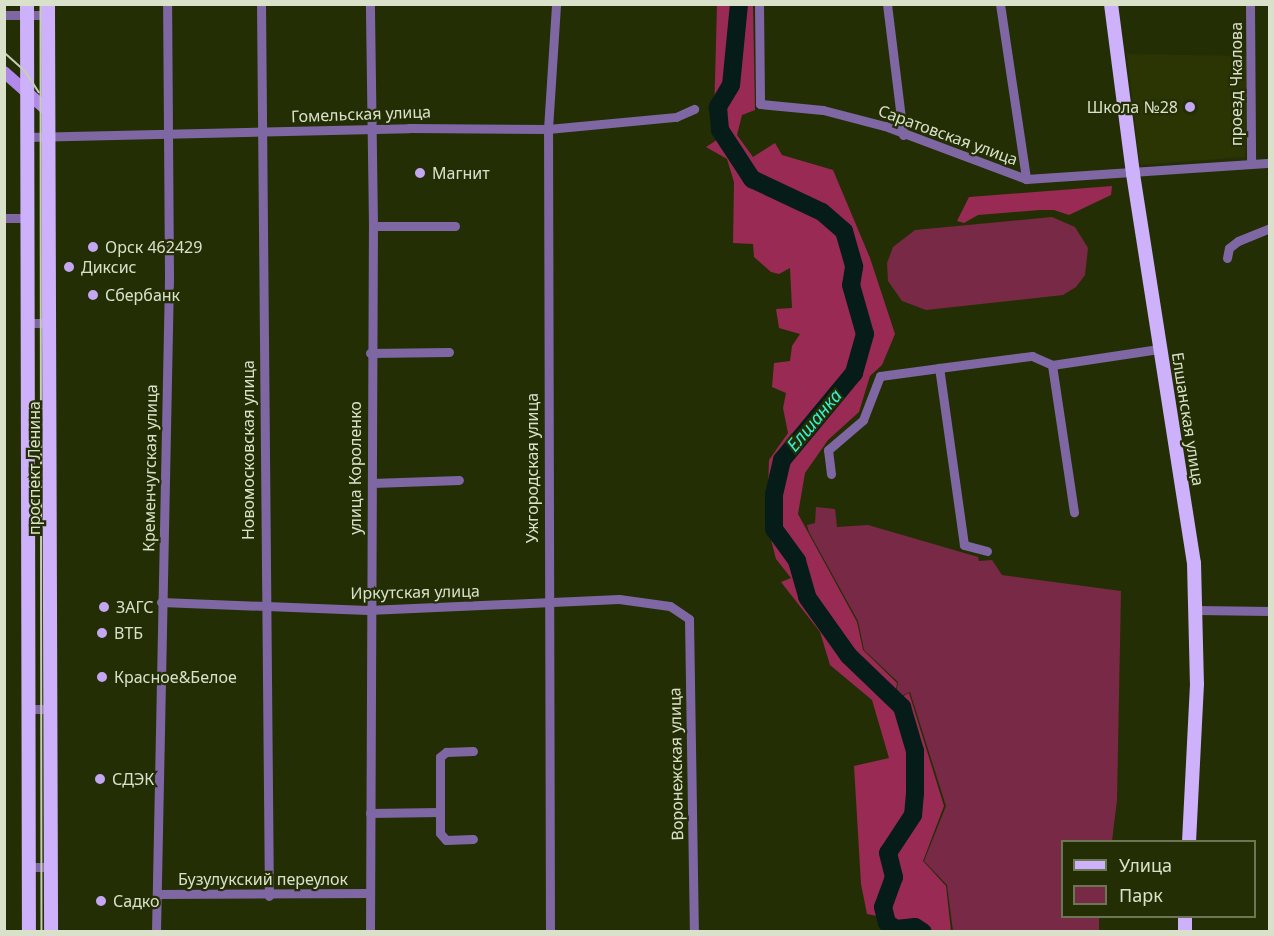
<!DOCTYPE html>
<meta charset="utf-8">
<style>
body{margin:0}
#map{position:relative;width:1274px;height:936px;overflow:hidden;background:#242e05;font-family:"Noto Sans",sans-serif}
div>[style]{position:absolute}
[style*='--x']{left:calc(var(--x)*1px);top:calc(var(--y)*1px);width:calc(var(--w)*1px);rotate:calc(var(--a)*1deg)}
.built>*{inset:0;background:#2a3503}
.green>*{inset:0;background:#782945}
.forest>*{inset:0;background:#982a54}
.river>*{height:18px;margin:-9px;padding:0 9px;transform-origin:9px;border-radius:9px;background:#061c19}
.street>*{height:9px;margin:-4.5px;padding:0 4.5px;transform-origin:4.5px;border-radius:4.5px;background:#7f67a3}
.secondary>*{height:12px;margin:-6px;padding:0 6px;transform-origin:6px;border-radius:6px;background:#b089e9}
.primary>*{height:14px;margin:-7px;padding:0 7px;transform-origin:7px;border-radius:7px;background:#cdb1fb}
.tram>*{height:1.5px;margin:-0.75px;padding:0 0.75px;transform-origin:0.75px;border-radius:0.75px;background:#c7ceb6}
.dots>*{width:16px;height:16px;translate:-50% -50%;box-sizing:border-box;border:3px solid #242e05;border-radius:50%}
span{translate:-50% -50%;white-space:nowrap;text-align:center;line-height:1.15;-webkit-text-stroke:4.5px #242e05;paint-order:stroke}
.street-label{font-size:16px;color:#dae1cb}
.poi-label{font-size:16px;color:#dae1cb}
.right{translate:-100% -50%;text-align:right}
.left{translate:0 -50%;text-align:left}
.water-label{font-size:18px;color:#37eed6;font-style:italic}
.frame{position:absolute;inset:0;border:6px solid #dae1cb;pointer-events:none}
.legend{position:absolute;left:1061px;top:840px;width:195px;height:78px;box-sizing:border-box;background:#242e05;border:2px solid #6d7654;margin:0;padding:8px 10px;list-style:none;font-size:18px;color:#dae1cb}
.legend li{display:flex;align-items:center;gap:12px;height:30px}
.legend b{width:30px;border:2px solid #6d7654}
</style>
<div id="map">
<div class="built">
<div style="clip-path:polygon(1127px 54px,1247px 56px,1245px 157px,1140px 165px)"></div>
</div>
<div class="green">
<div style="clip-path:polygon(1052px 217px,1075px 227px,1088px 248px,1085px 275px,1076px 287px,1063px 295px,926px 310px,902px 301px,888px 281px,887px 263px,893px 247px,915px 230px)"></div>
<div style="clip-path:polygon(816px 507px,835px 509px,837px 527px,868px 525px,978px 557px,979px 561px,992px 560px,1002px 575px,1121px 591px,1117px 800px,1112px 841px,1062px 842px,1062px 916px,1099px 917px,1099px 931px,953px 931px,947px 885px,924px 861px,946px 806px,910px 692px,895px 699px,898px 682px,864px 650px,858px 621px,809px 532px,807px 525px,815px 523px)"></div>
</div>
<div class="forest">
<div style="clip-path:polygon(717px 5px,753px 5px,755px 110px,742px 115px,737px 135px,753px 157px,775px 143px,782px 155px,833px 170px,870px 258px,895px 334px,882px 365px,870px 376px,859px 412px,828px 440px,805px 473px,798px 514px,857px 622px,863px 650px,897px 683px,894px 701px,909px 693px,944px 806px,923px 861px,946px 886px,951px 931px,899px 931px,893px 919px,867px 914px,861px 884px,854px 766px,889px 758px,872px 700px,830px 665px,820px 632px,781px 582px,791px 578px,776px 559px,767px 524px,769px 460px,788px 433px,783px 408px,786px 393px,772px 387px,774px 363px,790px 361px,792px 346px,800px 334px,779px 328px,776px 309px,792px 308px,790px 268px,779px 274px,771px 272px,754px 257px,753px 244px,733px 243px,734px 182px,727px 159px,706px 147px,723px 136px,723px 124px,714px 117px)"></div>
<div style="clip-path:polygon(1112px 186px,1111px 195px,1069px 215px,1054px 210px,1040px 210px,978px 215px,964px 223px,957px 221px,969px 197px)"></div>
</div>
<div class="river">
<div style="--x:739;--y:4;--w:81;--a:95.6"></div>
<div style="--x:731;--y:85;--w:26;--a:121"></div>
<div style="--x:718;--y:107;--w:23;--a:85"></div>
<div style="--x:720;--y:130;--w:59;--a:56.9"></div>
<div style="--x:752;--y:179;--w:77;--a:25.2"></div>
<div style="--x:822;--y:212;--w:29;--a:41"></div>
<div style="--x:844;--y:231;--w:37;--a:74"></div>
<div style="--x:854;--y:267;--w:18;--a:99"></div>
<div style="--x:851;--y:285;--w:51;--a:74.1"></div>
<div style="--x:865;--y:334;--w:41;--a:105.8"></div>
<div style="--x:854;--y:373;--w:113;--a:129.6"></div>
<div style="--x:782;--y:460;--w:35;--a:103"></div>
<div style="--x:774;--y:494;--w:35;--a:90"></div>
<div style="--x:774;--y:529;--w:39;--a:54"></div>
<div style="--x:797;--y:561;--w:37;--a:74"></div>
<div style="--x:807;--y:597;--w:72;--a:54.6"></div>
<div style="--x:849;--y:656;--w:74;--a:43.9"></div>
<div style="--x:902;--y:707;--w:46;--a:73.5"></div>
<div style="--x:915;--y:751;--w:42;--a:90"></div>
<div style="--x:915;--y:793;--w:22;--a:95"></div>
<div style="--x:913;--y:815;--w:45;--a:123.3"></div>
<div style="--x:888;--y:853;--w:25;--a:76"></div>
<div style="--x:894;--y:877;--w:32;--a:110"></div>
<div style="--x:883;--y:907;--w:16;--a:76"></div>
<div style="--x:887;--y:923;--w:11;--a:34"></div>
<div style="--x:896;--y:929;--w:19;--a:-6"></div>
<div style="--x:915;--y:927;--w:9;--a:32"></div>
</div>
<div class="street">
<div style="--x:261;--y:4;--w:892;--a:89.49"></div>
<div style="--x:759;--y:4;--w:100;--a:89.4"></div>
<div style="--x:760;--y:104;--w:63;--a:5.4"></div>
<div style="--x:823;--y:110;--w:64;--a:14.5"></div>
<div style="--x:885;--y:126;--w:151;--a:20.6"></div>
<div style="--x:1026;--y:179;--w:245;--a:-3.8"></div>
<div style="--x:887;--y:4;--w:132;--a:83"></div>
<div style="--x:1000;--y:4;--w:177;--a:81.5"></div>
<div style="--x:1250;--y:4;--w:159;--a:89.6"></div>
<div style="--x:4;--y:15;--w:44;--a:0"></div>
<div style="--x:27;--y:137;--w:382;--a:-1.3"></div>
<div style="--x:409;--y:128;--w:139;--a:0.4"></div>
<div style="--x:548;--y:129;--w:129;--a:-5.4"></div>
<div style="--x:676;--y:117;--w:20;--a:-24"></div>
<div style="--x:4;--y:218;--w:22;--a:0"></div>
<div style="--x:373;--y:226;--w:82;--a:0"></div>
<div style="--x:1227;--y:258;--w:10;--a:-79"></div>
<div style="--x:1229;--y:248;--w:11;--a:-38"></div>
<div style="--x:1238;--y:241;--w:35;--a:-22"></div>
<div style="--x:26;--y:323;--w:24;--a:0"></div>
<div style="--x:370;--y:353;--w:79;--a:-0.7"></div>
<div style="--x:1052;--y:365;--w:149;--a:81.5"></div>
<div style="--x:831;--y:474;--w:24;--a:-97"></div>
<div style="--x:828;--y:450;--w:46;--a:-40.6"></div>
<div style="--x:863;--y:420;--w:47;--a:-68.9"></div>
<div style="--x:880;--y:376;--w:60;--a:-7.7"></div>
<div style="--x:372;--y:483;--w:87;--a:-2"></div>
<div style="--x:27;--y:522;--w:23;--a:2"></div>
<div style="--x:987;--y:551;--w:24;--a:-165"></div>
<div style="--x:964;--y:545;--w:179;--a:-98"></div>
<div style="--x:939;--y:368;--w:94;--a:-7.4"></div>
<div style="--x:1032;--y:356;--w:22;--a:24"></div>
<div style="--x:1052;--y:365;--w:108;--a:-8.5"></div>
<div style="--x:161;--y:602;--w:207;--a:2.2"></div>
<div style="--x:368;--y:610;--w:251;--a:-2.5"></div>
<div style="--x:619;--y:599;--w:51;--a:7.8"></div>
<div style="--x:670;--y:606;--w:23;--a:34"></div>
<div style="--x:689;--y:619;--w:313;--a:89.1"></div>
<div style="--x:1197;--y:610;--w:73;--a:0.8"></div>
<div style="--x:29;--y:709;--w:22;--a:0"></div>
<div style="--x:370;--y:813;--w:70;--a:-0.8"></div>
<div style="--x:473;--y:839;--w:27;--a:178"></div>
<div style="--x:446;--y:840;--w:9;--a:-131"></div>
<div style="--x:440;--y:833;--w:76;--a:-90"></div>
<div style="--x:440;--y:757;--w:8;--a:-40"></div>
<div style="--x:446;--y:752;--w:27;--a:-2"></div>
<div style="--x:28;--y:867;--w:23;--a:0"></div>
<div style="--x:157;--y:894;--w:213;--a:-0.3"></div>
<div style="--x:156;--y:932;--w:656;--a:-88.86"></div>
<div style="--x:169;--y:276;--w:272;--a:-90.4"></div>
<div style="--x:370;--y:932;--w:706;--a:-89.76"></div>
<div style="--x:373;--y:226;--w:222;--a:-90.8"></div>
<div style="--x:550;--y:932;--w:803;--a:-90.14"></div>
<div style="--x:548;--y:129;--w:125;--a:-86.3"></div>
</div>
<div class="secondary">
<div style="--x:4;--y:72;--w:60;--a:41.6"></div>
</div>
<div class="primary">
<div style="--x:27;--y:4;--w:928;--a:89.88"></div>
<div style="--x:48;--y:4;--w:928;--a:89.81"></div>
<div style="--x:1111;--y:4;--w:171;--a:82.6"></div>
<div style="--x:1133;--y:174;--w:394;--a:81.1"></div>
<div style="--x:1194;--y:563;--w:121;--a:88.6"></div>
<div style="--x:1197;--y:684;--w:158;--a:92.9"></div>
<div style="--x:1185;--y:932;--w:16;--a:-90"></div>
</div>
<div class="tram">
<div style="--x:41;--y:4;--w:928;--a:89.94"></div>
<div style="--x:4;--y:52;--w:30;--a:42"></div>
<div style="--x:26;--y:72;--w:24;--a:57"></div>
</div>
<div class="dots">
<div style="left:1190px;top:107px;background:#c4a7f1"></div>
<div style="left:420px;top:173px;background:#c4a7f1"></div>
<div style="left:93px;top:247px;background:#c4a7f1"></div>
<div style="left:69px;top:267px;background:#c4a7f1"></div>
<div style="left:93px;top:295px;background:#c4a7f1"></div>
<div style="left:104px;top:607px;background:#c4a7f1"></div>
<div style="left:102px;top:633px;background:#c4a7f1"></div>
<div style="left:102px;top:677px;background:#c4a7f1"></div>
<div style="left:100px;top:779px;background:#c4a7f1"></div>
<div style="left:101px;top:901px;background:#c4a7f1"></div>
</div>
<div class="street-label">
<span style="left:1236px;top:84px;rotate:-90deg">проезд Чкалова</span>
<span style="left:361px;top:114px;rotate:-2deg">Гомельская улица</span>
<span style="left:948px;top:135px;rotate:20deg">Саратовская улица</span>
<span style="left:1188px;top:419px;rotate:81deg">Елшанская улица</span>
<span style="left:248px;top:450px;rotate:-90deg">Новомосковская улица</span>
<span style="left:34px;top:468px;rotate:-90deg">проспект Ленина</span>
<span style="left:150px;top:468px;rotate:-89deg">Кременчугская улица</span>
<span style="left:355px;top:468px;rotate:-90deg">улица Короленко</span>
<span style="left:532px;top:468px;rotate:-90deg">Ужгородская улица</span>
<span style="left:415px;top:592px;rotate:-1deg">Иркутская улица</span>
<span style="left:676px;top:764px;rotate:-91deg">Воронежская улица</span>
<span style="left:263px;top:879px">Бузулукский переулок</span>
</div>
<div class="poi-label">
<span class="right" style="left:1178px;top:107px">Школа №28</span>
<span class="left" style="left:432px;top:173px">Магнит</span>
<span class="left" style="left:105px;top:247px">Орск 462429</span>
<span class="left" style="left:81px;top:267px">Диксис</span>
<span class="left" style="left:105px;top:295px">Сбербанк</span>
<span class="left" style="left:116px;top:607px">ЗАГС</span>
<span class="left" style="left:114px;top:633px">ВТБ</span>
<span class="left" style="left:114px;top:677px">Красное&amp;Белое</span>
<span class="left" style="left:112px;top:779px">СДЭК</span>
<span class="left" style="left:113px;top:901px">Садко</span>
</div>
<div class="water-label">
<span style="left:814px;top:420px;rotate:-50deg">Елшанка</span>
</div>
<div class="frame"></div>
<ul class="legend">
<li><b style="height:8px;background:#cdb1fb"></b>Улица</li>
<li><b style="height:16px;background:#782945"></b>Парк</li>
</ul>
</div>
